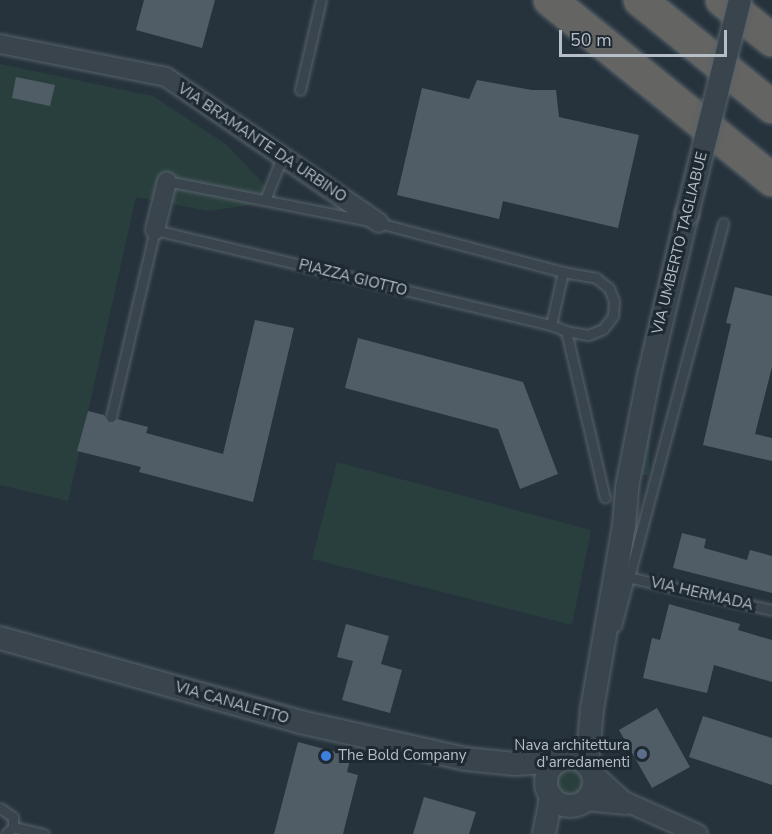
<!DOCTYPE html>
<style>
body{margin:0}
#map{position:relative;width:772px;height:834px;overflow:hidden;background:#26323c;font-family:"Nunito Sans",sans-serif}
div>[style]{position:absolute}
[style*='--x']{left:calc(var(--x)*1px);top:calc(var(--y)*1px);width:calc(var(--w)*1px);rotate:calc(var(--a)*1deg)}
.green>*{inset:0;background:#293f3e}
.round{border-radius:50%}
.building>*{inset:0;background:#505d67}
.roads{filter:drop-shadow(0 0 2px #58626a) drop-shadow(0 0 2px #58626a)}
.service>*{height:9px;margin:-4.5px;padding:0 4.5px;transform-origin:4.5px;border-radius:4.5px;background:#3a444c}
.minor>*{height:18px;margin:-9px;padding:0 9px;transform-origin:9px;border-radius:9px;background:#3a444c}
.tertiary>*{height:22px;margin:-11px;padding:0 11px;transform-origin:11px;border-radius:11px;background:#3a444c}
.tertiary>.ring{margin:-11px;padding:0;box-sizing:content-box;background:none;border:22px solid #3a444c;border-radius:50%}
.trunk>*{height:32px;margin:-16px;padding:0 16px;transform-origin:16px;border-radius:16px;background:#646462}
.bridges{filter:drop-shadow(0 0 2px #58626a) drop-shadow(0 0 2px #58626a)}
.tertiary-bridge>*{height:22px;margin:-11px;padding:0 11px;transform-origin:11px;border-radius:11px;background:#3a444c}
.dots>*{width:16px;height:16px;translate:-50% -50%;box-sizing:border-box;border:3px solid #1f2931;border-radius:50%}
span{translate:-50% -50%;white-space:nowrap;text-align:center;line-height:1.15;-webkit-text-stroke:6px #1f2931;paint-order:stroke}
.street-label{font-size:15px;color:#b6bfc7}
.poi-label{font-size:15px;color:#b6bfc7}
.right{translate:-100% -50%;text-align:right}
.left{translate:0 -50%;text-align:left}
.scale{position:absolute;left:559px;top:30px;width:168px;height:27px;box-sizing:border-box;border:3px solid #b6bfc7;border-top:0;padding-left:8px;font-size:18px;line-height:21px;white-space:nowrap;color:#b6bfc7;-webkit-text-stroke:4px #1f2931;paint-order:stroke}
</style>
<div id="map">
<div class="green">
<div style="clip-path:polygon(0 64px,153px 96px,227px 145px,280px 201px,208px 211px,136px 197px,68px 501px,0 485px)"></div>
<div style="clip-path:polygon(650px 428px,649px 476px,641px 474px)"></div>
<div style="clip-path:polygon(337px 462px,591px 530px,572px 625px,312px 559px)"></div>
<div class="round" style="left:554px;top:766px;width:32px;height:32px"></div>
</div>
<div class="building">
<div style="clip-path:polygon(144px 0,215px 0,202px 48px,136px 30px)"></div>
<div style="clip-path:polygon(16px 77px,55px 85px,50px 106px,12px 98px)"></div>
<div style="clip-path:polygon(477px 80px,532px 90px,556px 90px,559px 117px,639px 135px,618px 228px,503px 201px,499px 219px,397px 195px,422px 88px,469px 99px)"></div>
<div style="clip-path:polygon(735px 287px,772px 296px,772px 367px,755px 434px,772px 438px,772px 461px,703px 445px,731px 324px,726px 323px)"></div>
<div style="clip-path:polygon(255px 320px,294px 328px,253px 502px,139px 472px,141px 467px,77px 451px,88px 411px,104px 415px,109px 423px,117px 419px,148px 427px,146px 433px,223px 454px)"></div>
<div style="clip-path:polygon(358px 338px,523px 382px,558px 474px,520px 489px,498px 429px,345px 388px)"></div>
<div style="clip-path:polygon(682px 533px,706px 539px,704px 548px,747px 560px,750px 550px,772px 556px,772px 593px,673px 568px)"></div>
<div style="clip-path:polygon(669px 604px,740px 624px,738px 630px,772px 640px,772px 682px,714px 665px,707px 693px,643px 678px,652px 638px,660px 640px)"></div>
<div style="clip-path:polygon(346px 624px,389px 636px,381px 664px,402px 670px,390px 713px,342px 700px,353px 661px,337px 657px)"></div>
<div style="clip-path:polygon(657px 708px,690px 767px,652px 788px,619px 730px)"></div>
<div style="clip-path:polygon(703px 716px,772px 738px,772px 785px,689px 757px)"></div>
<div style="clip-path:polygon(298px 742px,351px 756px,347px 772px,358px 775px,343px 834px,274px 834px)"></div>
<div style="clip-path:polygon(424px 797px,476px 812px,469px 834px,413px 834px)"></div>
</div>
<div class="roads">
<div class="service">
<div style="--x:300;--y:90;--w:92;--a:-76.9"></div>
<div style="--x:167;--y:181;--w:216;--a:11.2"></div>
<div style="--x:379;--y:223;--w:190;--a:14.9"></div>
<div style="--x:563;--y:272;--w:54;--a:102.8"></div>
<div style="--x:551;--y:325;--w:16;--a:22"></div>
<div style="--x:566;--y:331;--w:171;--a:76.9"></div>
<div style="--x:265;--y:200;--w:46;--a:-68.4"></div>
<div style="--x:563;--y:272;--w:34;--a:10"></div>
<div style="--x:596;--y:278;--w:16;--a:38"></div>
<div style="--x:609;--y:288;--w:14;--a:69"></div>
<div style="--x:614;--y:301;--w:15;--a:94"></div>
<div style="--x:613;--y:316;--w:16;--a:128"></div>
<div style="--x:603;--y:329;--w:16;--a:158"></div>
<div style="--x:588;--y:335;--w:22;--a:-170"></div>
<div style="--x:111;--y:417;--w:192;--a:-76.8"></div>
<div style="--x:155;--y:230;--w:407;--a:13.5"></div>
<div style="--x:632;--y:578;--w:144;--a:12.9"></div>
<div style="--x:616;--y:626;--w:417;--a:-75.1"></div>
<div style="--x:0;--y:808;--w:16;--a:35"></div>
<div style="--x:13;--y:817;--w:10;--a:90"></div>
<div style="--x:13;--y:827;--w:10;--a:135"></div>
<div style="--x:13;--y:827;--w:32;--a:13"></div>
</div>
<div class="minor">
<div style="--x:0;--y:44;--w:169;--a:11.2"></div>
<div style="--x:166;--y:77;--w:258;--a:34.4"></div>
<div style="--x:155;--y:230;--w:50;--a:-76.2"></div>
<div style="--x:592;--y:772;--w:43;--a:42.2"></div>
<div style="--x:624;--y:801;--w:81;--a:24"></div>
<div style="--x:585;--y:801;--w:41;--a:5.6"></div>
</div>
<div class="tertiary">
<div style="--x:0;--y:638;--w:312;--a:15.6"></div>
<div style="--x:300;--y:722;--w:170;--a:12.6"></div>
<div style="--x:466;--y:759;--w:49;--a:5.8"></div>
<div style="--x:515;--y:764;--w:44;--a:-3.9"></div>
<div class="ring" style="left:546px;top:758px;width:26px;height:26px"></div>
<div style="--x:587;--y:765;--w:56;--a:-84.9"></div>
<div style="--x:592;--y:709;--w:187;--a:-80.1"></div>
<div style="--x:624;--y:525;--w:38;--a:-85"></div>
<div style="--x:627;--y:487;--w:114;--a:-78.9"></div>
<div style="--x:649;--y:375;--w:165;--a:-76.7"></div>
<div style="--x:544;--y:834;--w:38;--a:-79"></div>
</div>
<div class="trunk">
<div style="--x:550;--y:0;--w:286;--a:39"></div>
<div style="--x:640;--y:0;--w:170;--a:39"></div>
<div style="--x:722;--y:0;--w:64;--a:38.7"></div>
</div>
</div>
<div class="bridges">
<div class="tertiary-bridge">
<div style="--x:687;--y:214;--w:220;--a:-76.1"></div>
</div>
</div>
<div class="dots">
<div style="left:642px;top:754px;background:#5c6f8a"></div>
<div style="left:326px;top:756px;background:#3f7fe0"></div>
</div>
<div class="street-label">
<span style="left:262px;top:143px;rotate:34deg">VIA BRAMANTE DA URBINO</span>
<span style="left:680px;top:243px;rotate:-76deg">VIA UMBERTO TAGLIABUE</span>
<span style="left:353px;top:278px;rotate:14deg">PIAZZA GIOTTO</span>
<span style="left:702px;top:594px;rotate:13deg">VIA HERMADA</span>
<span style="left:232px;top:703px;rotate:16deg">VIA CANALETTO</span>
</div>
<div class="poi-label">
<span class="right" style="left:630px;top:754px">Nava architettura<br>d'arredamenti</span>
<span class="left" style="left:338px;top:756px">The Bold Company</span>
</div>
<div class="scale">50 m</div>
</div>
